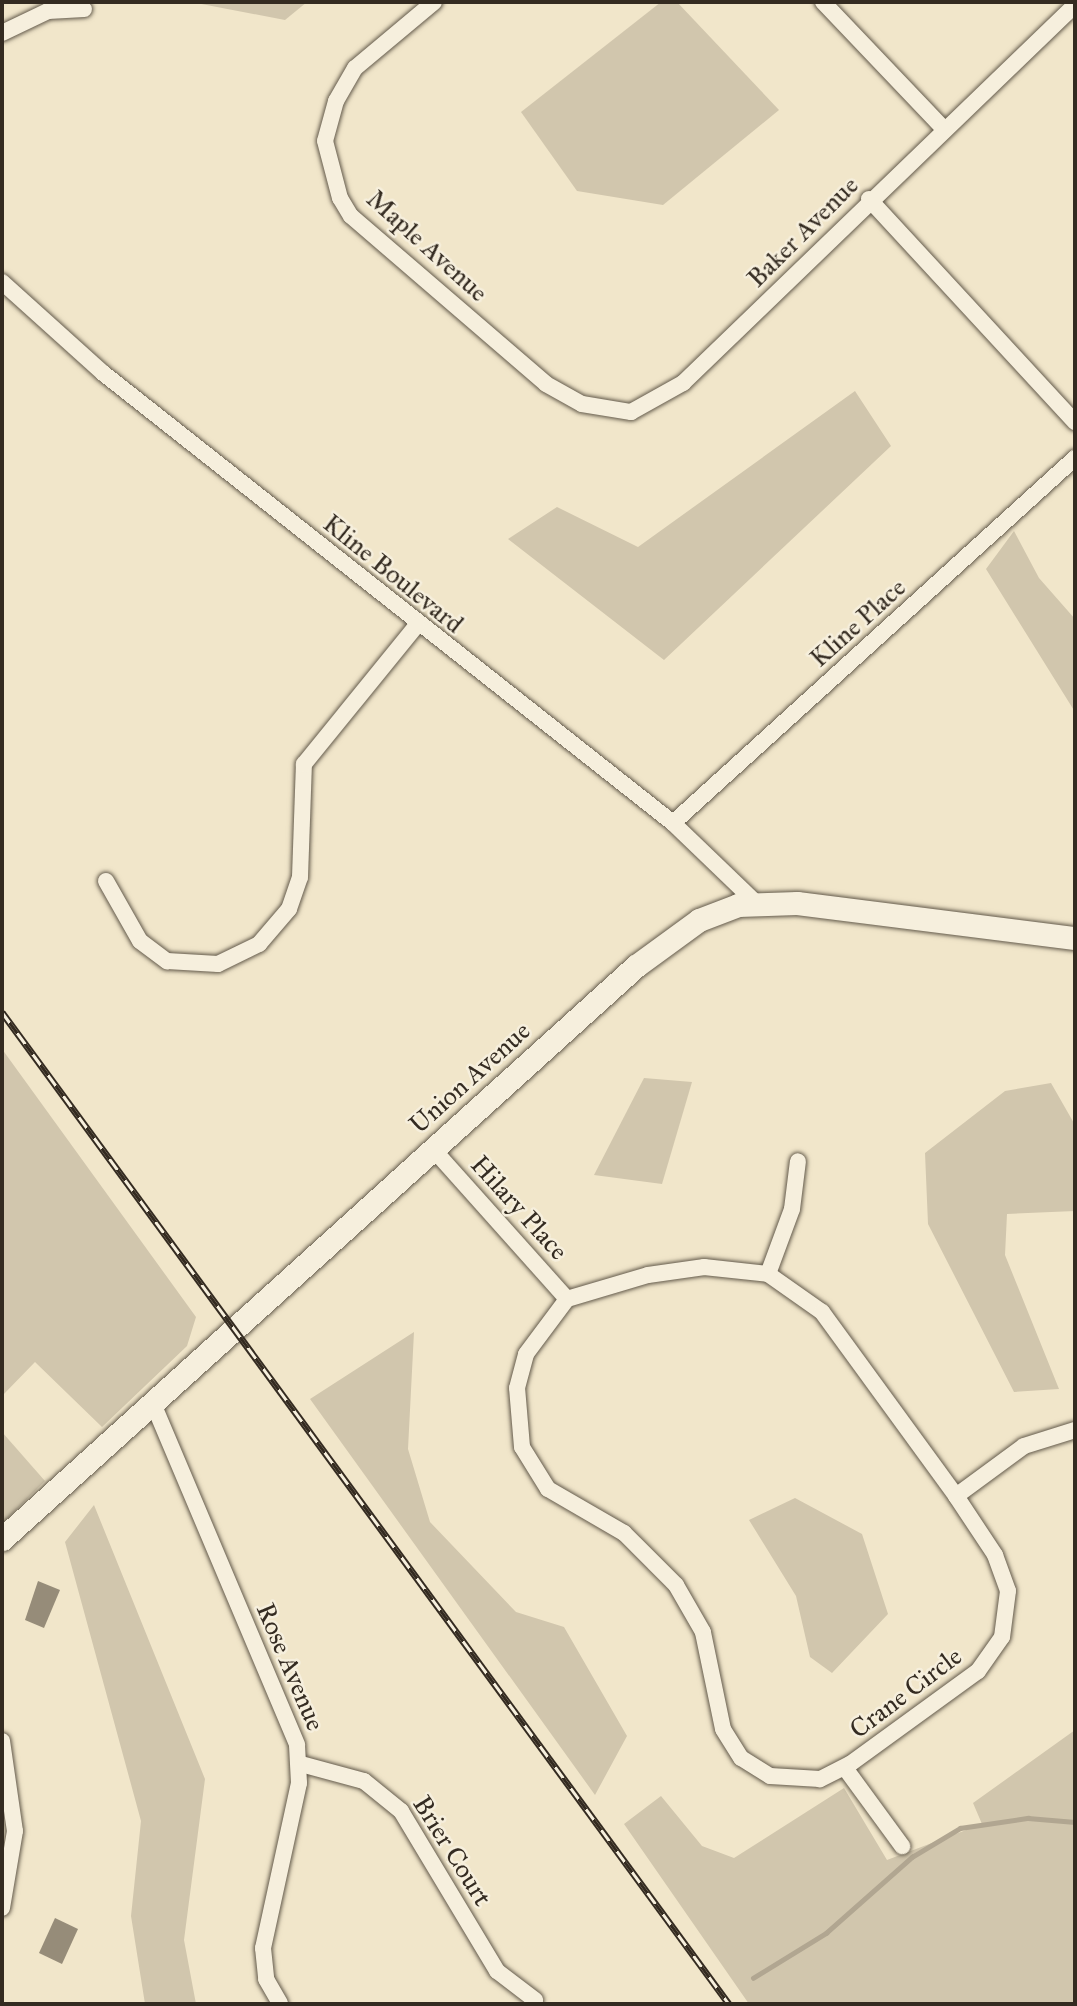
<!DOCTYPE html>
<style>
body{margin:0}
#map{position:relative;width:1077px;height:2006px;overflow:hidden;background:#f1e6ca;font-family:"IM FELL Great Primer",serif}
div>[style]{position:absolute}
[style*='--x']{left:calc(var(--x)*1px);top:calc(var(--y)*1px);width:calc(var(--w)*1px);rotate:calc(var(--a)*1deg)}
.green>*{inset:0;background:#d1c6ad}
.stream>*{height:4.5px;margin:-2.25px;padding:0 2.25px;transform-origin:2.25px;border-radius:2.25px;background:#b1a691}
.building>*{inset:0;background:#968c79}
.roads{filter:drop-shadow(0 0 2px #635a4b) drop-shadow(0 0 2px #635a4b)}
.minor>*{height:16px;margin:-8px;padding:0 8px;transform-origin:8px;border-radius:8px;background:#f6efdd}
.secondary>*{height:23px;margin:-11.5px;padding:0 11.5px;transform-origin:11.5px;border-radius:11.5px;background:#f6efdd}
.rail>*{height:7px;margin-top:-3.5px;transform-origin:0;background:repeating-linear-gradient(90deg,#f6efdd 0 13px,#342b21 0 26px);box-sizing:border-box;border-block:2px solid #342b21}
span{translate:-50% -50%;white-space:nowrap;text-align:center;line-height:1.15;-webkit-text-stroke:5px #f6efdd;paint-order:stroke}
.street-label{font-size:26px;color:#342b21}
.frame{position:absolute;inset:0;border:4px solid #342b21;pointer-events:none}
</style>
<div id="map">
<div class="green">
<div style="clip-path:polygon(191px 2px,307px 2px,285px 20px)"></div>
<div style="clip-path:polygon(661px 2px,677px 2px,779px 110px,663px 205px,577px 191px,521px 112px)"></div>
<div style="clip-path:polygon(855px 391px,891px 446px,664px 660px,508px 539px,557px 507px,638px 547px)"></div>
<div style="clip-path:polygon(1014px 531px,1039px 578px,1075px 619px,1075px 712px,986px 569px)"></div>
<div style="clip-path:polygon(2px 1049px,196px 1317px,187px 1346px,102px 1427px,35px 1362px,2px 1396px)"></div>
<div style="clip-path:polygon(644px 1078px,692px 1082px,662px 1184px,594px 1175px)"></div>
<div style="clip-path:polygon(1051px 1083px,1075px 1125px,1075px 1211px,1007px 1214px,1005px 1255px,1059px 1389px,1014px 1392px,928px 1224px,925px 1153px,1005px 1091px)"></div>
<div style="clip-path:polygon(414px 1332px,408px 1449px,430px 1522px,516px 1612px,564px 1627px,627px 1736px,595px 1795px,310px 1399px)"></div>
<div style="clip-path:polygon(2px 1432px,45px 1481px,2px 1524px)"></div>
<div style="clip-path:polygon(795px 1498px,862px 1534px,888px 1614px,832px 1673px,810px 1657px,796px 1596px,749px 1520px)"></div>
<div style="clip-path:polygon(94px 1505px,205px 1779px,184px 1940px,196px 2004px,145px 2004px,131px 1916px,141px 1821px,65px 1542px)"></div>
<div style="clip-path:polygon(1075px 1730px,1075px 2004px,749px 2004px,624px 1824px,661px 1796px,702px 1846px,734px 1858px,844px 1788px,887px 1860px,982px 1824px,973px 1803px)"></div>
</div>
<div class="stream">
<div style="--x:753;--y:1978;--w:86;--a:-31.7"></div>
<div style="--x:826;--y:1933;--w:115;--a:-41.5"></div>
<div style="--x:912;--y:1857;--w:56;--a:-31.1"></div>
<div style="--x:960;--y:1828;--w:69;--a:-8.4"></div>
<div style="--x:1028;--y:1818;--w:47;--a:4.9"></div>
</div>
<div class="building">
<div style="clip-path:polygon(38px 1581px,60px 1590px,44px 1628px,25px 1620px)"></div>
<div style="clip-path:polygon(55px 1918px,78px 1929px,62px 1964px,39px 1953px)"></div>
</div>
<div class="roads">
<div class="minor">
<div style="--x:434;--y:2;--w:103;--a:140.1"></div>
<div style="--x:355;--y:68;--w:38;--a:120"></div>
<div style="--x:336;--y:101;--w:41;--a:105.4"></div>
<div style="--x:325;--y:141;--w:59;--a:75.3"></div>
<div style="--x:340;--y:198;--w:21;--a:59"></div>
<div style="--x:351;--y:216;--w:257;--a:40.7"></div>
<div style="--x:546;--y:384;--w:41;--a:29.1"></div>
<div style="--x:582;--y:404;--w:50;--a:9.3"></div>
<div style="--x:631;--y:412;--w:60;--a:-29.1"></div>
<div style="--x:683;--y:383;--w:545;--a:-43.96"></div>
<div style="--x:823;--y:2;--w:174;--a:46.4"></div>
<div style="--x:2;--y:33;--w:51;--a:-25.6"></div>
<div style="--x:48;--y:11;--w:36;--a:-3"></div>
<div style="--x:869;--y:199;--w:304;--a:47.3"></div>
<div style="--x:2;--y:282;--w:136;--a:42"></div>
<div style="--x:103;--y:373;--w:726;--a:38.29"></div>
<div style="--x:673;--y:823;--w:115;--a:43.9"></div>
<div style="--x:673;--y:823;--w:543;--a:-42.24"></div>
<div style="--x:106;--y:881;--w:69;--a:60.5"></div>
<div style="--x:140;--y:941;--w:34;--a:37"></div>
<div style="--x:167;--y:961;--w:51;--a:3.4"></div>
<div style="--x:218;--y:964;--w:46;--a:-26"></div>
<div style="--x:259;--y:944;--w:46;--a:-49.4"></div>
<div style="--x:289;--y:909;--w:34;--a:-71"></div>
<div style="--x:300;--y:877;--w:113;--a:-88"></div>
<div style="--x:304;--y:764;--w:179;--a:-50.9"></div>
<div style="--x:433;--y:1149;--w:201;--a:48.2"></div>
<div style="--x:704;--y:1267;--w:64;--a:6.2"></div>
<div style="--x:768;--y:1274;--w:66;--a:35.1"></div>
<div style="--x:822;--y:1312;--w:228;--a:53.9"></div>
<div style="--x:956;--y:1496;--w:71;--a:56.5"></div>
<div style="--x:995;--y:1555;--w:38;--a:70"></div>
<div style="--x:1008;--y:1591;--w:46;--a:97.4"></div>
<div style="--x:1002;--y:1637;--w:42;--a:125.2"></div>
<div style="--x:978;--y:1671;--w:158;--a:144"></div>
<div style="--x:850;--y:1764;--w:34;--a:153"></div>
<div style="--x:820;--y:1779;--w:50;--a:-176.6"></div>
<div style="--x:770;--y:1776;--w:34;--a:-148"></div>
<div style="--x:741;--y:1758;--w:34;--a:-122"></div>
<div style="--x:723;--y:1729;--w:99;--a:-101.7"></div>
<div style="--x:703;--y:1632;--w:54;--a:-119.9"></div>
<div style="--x:676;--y:1585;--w:74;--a:-135"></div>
<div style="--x:624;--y:1533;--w:88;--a:-149.9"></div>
<div style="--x:548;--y:1489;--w:49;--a:-121.8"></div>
<div style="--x:522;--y:1447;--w:59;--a:-94.8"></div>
<div style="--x:517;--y:1388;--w:35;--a:-75"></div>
<div style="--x:526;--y:1354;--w:69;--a:-53.3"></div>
<div style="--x:567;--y:1299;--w:84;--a:-16.5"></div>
<div style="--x:648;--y:1275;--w:57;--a:-8.1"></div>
<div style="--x:768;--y:1274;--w:69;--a:-69.7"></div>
<div style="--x:792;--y:1209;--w:48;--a:-82.9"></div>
<div style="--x:152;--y:1401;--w:373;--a:67.1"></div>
<div style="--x:297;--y:1745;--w:38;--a:87"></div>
<div style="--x:299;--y:1783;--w:169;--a:102.3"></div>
<div style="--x:263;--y:1948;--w:31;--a:84"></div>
<div style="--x:266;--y:1979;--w:28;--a:60"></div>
<div style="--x:956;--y:1496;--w:84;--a:-36.3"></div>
<div style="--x:1024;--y:1446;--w:53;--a:-17.4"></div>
<div style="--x:2;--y:1741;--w:91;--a:81.8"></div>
<div style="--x:15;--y:1831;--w:78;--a:99.6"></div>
<div style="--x:301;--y:1764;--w:65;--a:15.1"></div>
<div style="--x:364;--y:1781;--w:48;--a:39"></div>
<div style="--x:401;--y:1811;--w:187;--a:59"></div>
<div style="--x:497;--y:1971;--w:48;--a:37.3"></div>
<div style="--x:845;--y:1768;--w:97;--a:53.8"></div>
</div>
<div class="secondary">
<div style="--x:2;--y:1539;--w:855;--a:-42.11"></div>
<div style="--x:636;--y:966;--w:78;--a:-36.1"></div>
<div style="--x:699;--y:920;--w:42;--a:-21"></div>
<div style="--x:738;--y:905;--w:59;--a:-1.9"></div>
<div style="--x:797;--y:903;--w:280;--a:7.2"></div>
</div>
</div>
<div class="rail">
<div style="--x:2;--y:1012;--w:1230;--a:53.76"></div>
</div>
<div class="street-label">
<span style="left:803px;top:232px;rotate:-45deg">Baker Avenue</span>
<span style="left:427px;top:246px;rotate:42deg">Maple Avenue</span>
<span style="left:393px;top:574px;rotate:39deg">Kline Boulevard</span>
<span style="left:858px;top:623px;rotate:-42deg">Kline Place</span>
<span style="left:470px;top:1078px;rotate:-42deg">Union Avenue</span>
<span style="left:519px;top:1208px;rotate:48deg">Hilary Place</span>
<span style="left:290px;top:1667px;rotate:67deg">Rose Avenue</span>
<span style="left:906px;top:1693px;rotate:-37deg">Crane Circle</span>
<span style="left:452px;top:1851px;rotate:58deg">Brier Court</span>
</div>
<div class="frame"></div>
</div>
